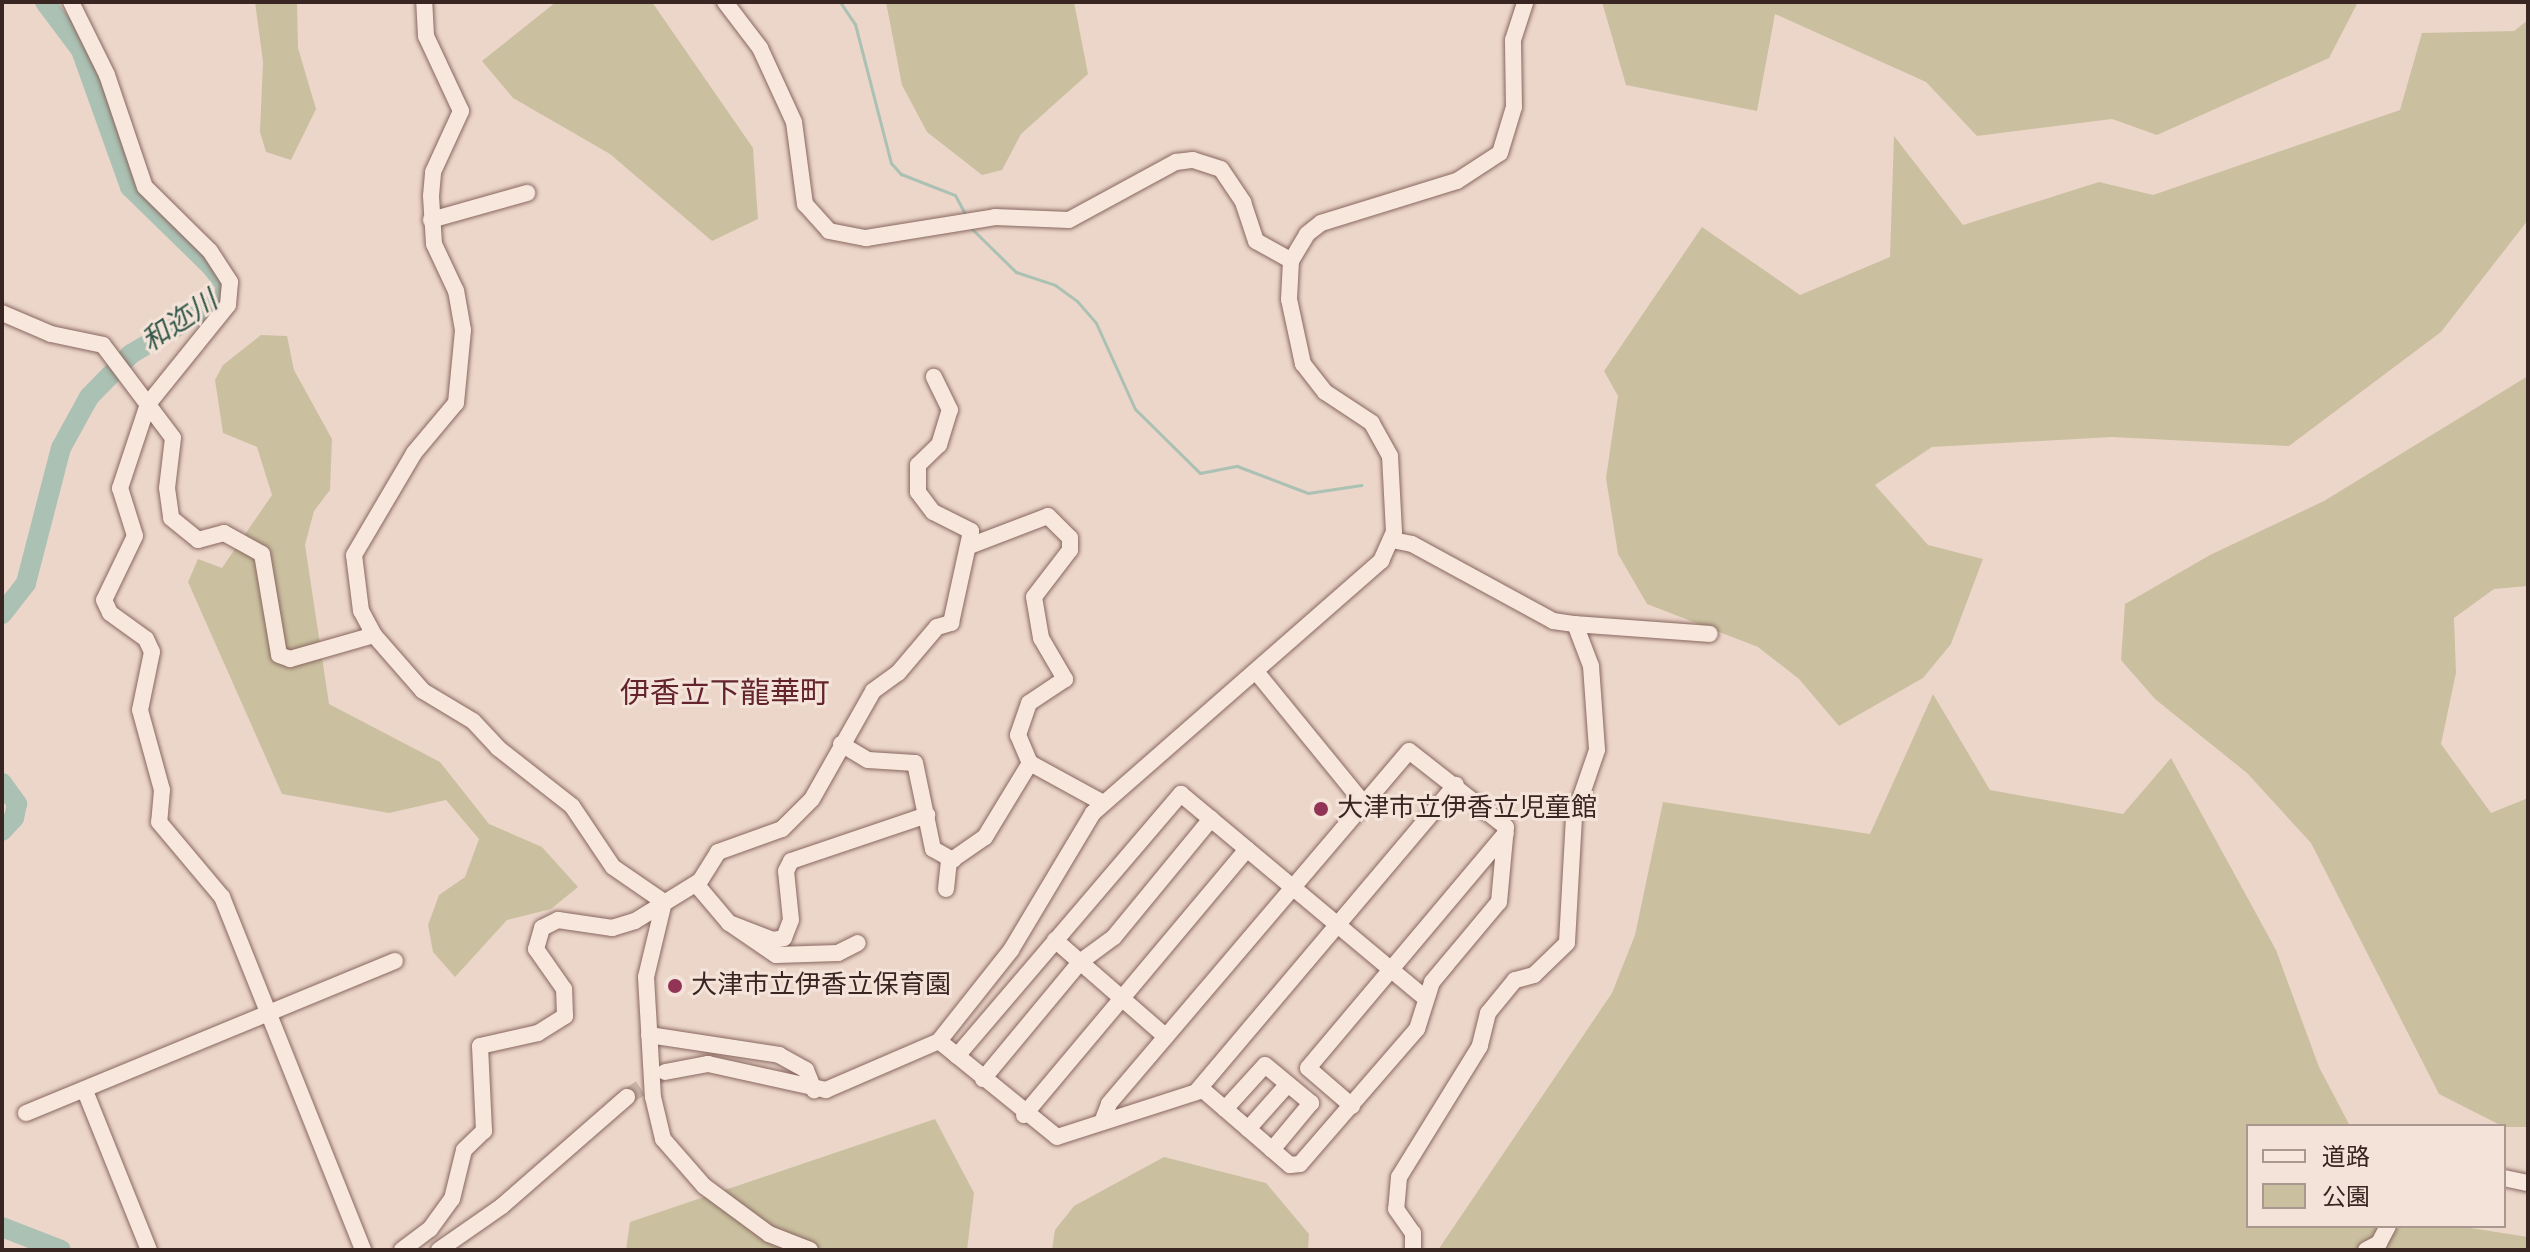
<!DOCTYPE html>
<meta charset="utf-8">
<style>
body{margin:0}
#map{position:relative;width:2530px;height:1252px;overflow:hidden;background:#ecd6ca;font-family:Spectral,"Noto Sans JP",serif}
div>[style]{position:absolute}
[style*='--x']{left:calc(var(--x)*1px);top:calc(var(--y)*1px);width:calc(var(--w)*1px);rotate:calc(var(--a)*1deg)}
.green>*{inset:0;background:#cac09f}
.stream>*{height:3px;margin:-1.5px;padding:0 1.5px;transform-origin:1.5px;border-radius:1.5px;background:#aac1b3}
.river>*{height:20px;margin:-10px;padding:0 10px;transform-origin:10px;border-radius:10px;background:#aac1b3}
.minor-tunnel>*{height:16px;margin-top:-8px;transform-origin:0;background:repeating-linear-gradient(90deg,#c8b3a8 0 16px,transparent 0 24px)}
.roads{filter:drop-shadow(0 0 2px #886760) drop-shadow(0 0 2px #886760)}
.minor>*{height:16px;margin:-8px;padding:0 8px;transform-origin:8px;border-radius:8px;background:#f7e7dd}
.dots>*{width:22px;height:22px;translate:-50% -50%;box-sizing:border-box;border:4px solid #f4e3d9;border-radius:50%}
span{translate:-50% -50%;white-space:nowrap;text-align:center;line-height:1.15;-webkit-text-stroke:6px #f4e3d9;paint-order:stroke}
.poi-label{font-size:26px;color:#392522}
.left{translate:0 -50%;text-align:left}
.water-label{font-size:28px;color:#325849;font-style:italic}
.quarter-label{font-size:30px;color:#63242d}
.frame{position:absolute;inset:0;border:4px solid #392522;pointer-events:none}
.legend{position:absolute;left:2246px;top:1124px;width:260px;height:104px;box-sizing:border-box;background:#f4e3d9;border:2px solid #a99790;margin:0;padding:10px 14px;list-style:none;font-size:24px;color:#392522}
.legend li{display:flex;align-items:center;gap:16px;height:40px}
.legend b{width:40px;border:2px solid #a99790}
</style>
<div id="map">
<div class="green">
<div style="clip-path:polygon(255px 2px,297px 2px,298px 48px,316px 109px,291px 160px,266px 152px,260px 132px,263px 62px)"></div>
<div style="clip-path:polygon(556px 2px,652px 2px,753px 148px,758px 219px,712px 241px,610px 154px,513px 98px,482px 61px)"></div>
<div style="clip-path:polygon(886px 2px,1074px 2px,1088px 74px,1021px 134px,1002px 170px,982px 175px,927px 132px,902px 85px)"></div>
<div style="clip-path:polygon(1602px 2px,2358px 2px,2329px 58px,2157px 135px,2112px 119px,1977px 136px,1926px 82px,1775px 14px,1757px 111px,1626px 85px)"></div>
<div style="clip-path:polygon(2528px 20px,2528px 220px,2441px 332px,2289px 446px,2112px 437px,1932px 447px,1875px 485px,1928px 545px,1983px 559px,1951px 644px,1923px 678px,1839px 726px,1799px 679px,1758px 647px,1647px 604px,1618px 554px,1606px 478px,1618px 396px,1604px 371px,1702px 227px,1800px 295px,1890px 257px,1894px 136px,1963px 225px,2099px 182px,2153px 195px,2400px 110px,2422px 33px,2514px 31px)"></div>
<div style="clip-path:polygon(261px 335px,287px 336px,294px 370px,332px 439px,330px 490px,314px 511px,305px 545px,329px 704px,440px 762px,489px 824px,542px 847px,578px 887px,551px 909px,507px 920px,455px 977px,433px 952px,428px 925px,439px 895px,465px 877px,479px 839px,446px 800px,389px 813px,282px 794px,188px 582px,198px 559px,222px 568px,272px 495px,257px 447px,223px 433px,215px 380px,223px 365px)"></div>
<div style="clip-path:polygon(2528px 376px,2528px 586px,2494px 589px,2454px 618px,2456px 673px,2441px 744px,2491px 813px,2528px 798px,2528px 1127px,2504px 1127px,2439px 1094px,2311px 843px,2247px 773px,2155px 699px,2121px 660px,2125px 604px,2210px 555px,2324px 501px)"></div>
<div style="clip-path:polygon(1933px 694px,1990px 790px,2123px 814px,2171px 758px,2276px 950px,2319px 1067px,2350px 1126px,2248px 1126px,2248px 1226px,2458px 1226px,2528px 1237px,2528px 1250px,1438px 1250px,1612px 993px,1635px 935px,1663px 802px,1870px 834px)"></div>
<div style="clip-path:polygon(935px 1119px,974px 1193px,967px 1250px,626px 1250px,630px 1222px)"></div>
<div style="clip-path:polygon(1164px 1157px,1266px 1183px,1309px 1234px,1308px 1250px,1052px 1250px,1055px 1230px,1074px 1206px)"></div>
</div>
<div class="stream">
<div style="--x:840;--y:2;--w:27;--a:56"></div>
<div style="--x:855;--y:24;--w:144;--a:75.5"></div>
<div style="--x:891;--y:163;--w:15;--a:48"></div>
<div style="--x:901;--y:174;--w:58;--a:21.3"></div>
<div style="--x:955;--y:195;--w:26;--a:62"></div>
<div style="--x:971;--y:228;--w:63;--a:44.4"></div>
<div style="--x:1016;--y:272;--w:41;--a:18.4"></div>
<div style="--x:1055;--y:285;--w:27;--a:36"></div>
<div style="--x:1077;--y:301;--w:29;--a:49"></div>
<div style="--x:1096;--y:323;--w:94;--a:65.6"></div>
<div style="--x:1135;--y:409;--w:91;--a:44.6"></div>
<div style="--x:1200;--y:473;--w:38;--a:-11"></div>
<div style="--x:1237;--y:466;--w:76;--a:20.8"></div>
<div style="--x:1308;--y:493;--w:54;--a:-8.6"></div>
</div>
<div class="river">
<div style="--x:2;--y:614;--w:39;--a:-52"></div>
<div style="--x:26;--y:583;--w:139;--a:-75.5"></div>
<div style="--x:61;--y:448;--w:58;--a:-61.2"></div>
<div style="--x:89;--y:397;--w:60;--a:-45.7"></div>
<div style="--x:131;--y:354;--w:109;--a:-30.8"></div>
<div style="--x:225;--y:298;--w:14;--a:-90"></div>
<div style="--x:225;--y:284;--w:23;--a:-128"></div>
<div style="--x:211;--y:266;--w:113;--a:-135.7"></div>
<div style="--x:130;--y:187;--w:145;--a:-109.7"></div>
<div style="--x:81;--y:50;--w:60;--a:-126.9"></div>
<div style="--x:2;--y:783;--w:26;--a:54"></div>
<div style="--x:17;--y:804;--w:14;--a:102"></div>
<div style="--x:14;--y:818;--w:18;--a:133"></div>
<div style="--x:2;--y:1227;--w:63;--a:21.3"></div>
</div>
<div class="minor-tunnel">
<div style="--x:627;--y:1097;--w:43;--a:-33.7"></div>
</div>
<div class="roads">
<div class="minor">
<div style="--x:71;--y:2;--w:81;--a:63.7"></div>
<div style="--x:107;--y:75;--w:118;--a:71.3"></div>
<div style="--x:145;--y:187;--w:91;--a:44.6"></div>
<div style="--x:210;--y:251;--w:37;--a:57"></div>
<div style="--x:230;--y:282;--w:23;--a:95"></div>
<div style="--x:228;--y:305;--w:127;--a:128.9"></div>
<div style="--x:148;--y:404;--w:89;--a:108.4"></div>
<div style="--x:120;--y:488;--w:50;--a:72.6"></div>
<div style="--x:135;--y:536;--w:71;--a:115.8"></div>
<div style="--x:104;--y:600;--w:14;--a:65"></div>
<div style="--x:110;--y:613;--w:44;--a:35.8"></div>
<div style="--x:146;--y:639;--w:14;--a:65"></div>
<div style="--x:152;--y:652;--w:59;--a:101.7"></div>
<div style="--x:140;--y:710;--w:83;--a:74.6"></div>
<div style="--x:162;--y:790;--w:32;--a:95"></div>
<div style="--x:159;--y:822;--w:98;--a:50"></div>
<div style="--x:222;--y:897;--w:380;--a:68.2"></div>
<div style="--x:725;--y:2;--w:58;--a:52.7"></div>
<div style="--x:760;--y:48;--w:81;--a:65.3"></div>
<div style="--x:794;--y:122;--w:83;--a:82.4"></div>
<div style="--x:805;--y:204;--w:36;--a:48"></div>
<div style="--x:829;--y:231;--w:38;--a:11"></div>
<div style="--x:866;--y:238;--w:131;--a:-9.2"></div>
<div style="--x:995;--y:217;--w:74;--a:2.3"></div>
<div style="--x:1069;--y:220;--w:122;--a:-28.5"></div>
<div style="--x:1176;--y:162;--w:17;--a:-7"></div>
<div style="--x:1193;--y:160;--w:29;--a:18"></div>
<div style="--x:1221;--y:169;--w:40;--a:56"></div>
<div style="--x:1243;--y:202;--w:41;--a:71.6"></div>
<div style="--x:1256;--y:241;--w:35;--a:29"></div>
<div style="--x:431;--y:220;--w:100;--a:-15.7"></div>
<div style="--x:2;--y:313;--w:53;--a:23.2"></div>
<div style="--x:51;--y:334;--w:53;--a:11.9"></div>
<div style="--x:103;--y:345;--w:116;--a:53"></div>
<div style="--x:173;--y:438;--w:50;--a:96.8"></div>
<div style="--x:167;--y:488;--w:30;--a:82"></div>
<div style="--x:171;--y:518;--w:35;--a:39"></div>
<div style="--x:198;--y:540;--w:27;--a:-15"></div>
<div style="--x:224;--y:533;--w:43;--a:28.9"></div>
<div style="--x:262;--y:554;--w:102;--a:80.4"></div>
<div style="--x:279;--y:655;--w:12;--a:20"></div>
<div style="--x:290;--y:659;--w:87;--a:-15.9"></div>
<div style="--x:374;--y:635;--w:74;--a:48.8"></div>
<div style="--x:423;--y:691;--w:58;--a:31"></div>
<div style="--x:473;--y:721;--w:37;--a:47"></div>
<div style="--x:498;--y:748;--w:94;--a:38.1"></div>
<div style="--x:572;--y:806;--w:73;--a:56.1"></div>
<div style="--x:613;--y:867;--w:62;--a:34.5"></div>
<div style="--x:664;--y:902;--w:77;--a:103.5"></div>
<div style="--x:646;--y:977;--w:120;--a:86.7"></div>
<div style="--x:653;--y:1097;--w:43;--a:76.6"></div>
<div style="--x:663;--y:1139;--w:62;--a:48.9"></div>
<div style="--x:704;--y:1186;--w:81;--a:36.4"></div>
<div style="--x:769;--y:1234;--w:44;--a:21.3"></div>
<div style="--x:1392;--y:540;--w:20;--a:11"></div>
<div style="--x:1412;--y:544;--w:161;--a:28.6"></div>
<div style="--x:1553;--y:621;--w:22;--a:8"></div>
<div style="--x:1575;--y:624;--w:45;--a:69.1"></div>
<div style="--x:1591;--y:666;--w:84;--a:85.9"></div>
<div style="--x:1597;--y:750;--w:71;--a:108.9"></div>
<div style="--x:1574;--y:817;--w:126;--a:93.2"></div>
<div style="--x:1567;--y:943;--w:46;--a:135.9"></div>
<div style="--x:1534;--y:975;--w:20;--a:165"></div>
<div style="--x:1515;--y:980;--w:43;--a:129.3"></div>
<div style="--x:1488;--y:1013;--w:34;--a:104"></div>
<div style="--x:1480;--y:1046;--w:154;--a:121.7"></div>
<div style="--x:1399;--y:1177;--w:32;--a:95"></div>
<div style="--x:1396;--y:1209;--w:29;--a:55"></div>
<div style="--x:1413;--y:1233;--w:17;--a:90"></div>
<div style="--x:972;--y:545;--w:81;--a:-20.9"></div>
<div style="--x:1048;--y:516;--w:31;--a:45"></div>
<div style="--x:1070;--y:538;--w:12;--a:90"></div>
<div style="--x:1070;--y:550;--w:59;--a:127.5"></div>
<div style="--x:1034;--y:597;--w:42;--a:80.3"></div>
<div style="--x:1041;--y:638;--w:48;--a:59.7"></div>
<div style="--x:1065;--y:679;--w:43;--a:146.3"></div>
<div style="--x:1029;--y:703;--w:34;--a:109"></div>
<div style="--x:1018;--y:735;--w:30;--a:67"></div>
<div style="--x:1030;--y:763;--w:83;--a:28.7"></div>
<div style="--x:1575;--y:624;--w:135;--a:4.2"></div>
<div style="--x:374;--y:635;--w:27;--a:-118"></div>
<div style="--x:361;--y:611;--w:56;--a:-97.1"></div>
<div style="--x:354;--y:555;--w:118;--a:-59.5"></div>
<div style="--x:414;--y:453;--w:65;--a:-50"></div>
<div style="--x:456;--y:403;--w:73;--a:-84.5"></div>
<div style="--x:463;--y:330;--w:40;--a:-100"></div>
<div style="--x:456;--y:291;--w:52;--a:-115.1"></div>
<div style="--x:434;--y:244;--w:48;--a:-93.6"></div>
<div style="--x:431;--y:196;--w:24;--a:-85"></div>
<div style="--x:433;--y:172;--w:67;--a:-65.3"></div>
<div style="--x:461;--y:111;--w:83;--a:-115"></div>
<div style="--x:426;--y:36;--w:34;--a:-93"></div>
<div style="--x:1258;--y:674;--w:168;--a:50.8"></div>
<div style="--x:841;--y:744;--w:31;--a:31"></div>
<div style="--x:868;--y:760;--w:47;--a:3.7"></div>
<div style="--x:915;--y:763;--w:88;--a:78.2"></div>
<div style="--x:933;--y:849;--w:23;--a:29"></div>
<div style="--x:696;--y:884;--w:51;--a:49.8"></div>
<div style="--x:729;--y:923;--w:57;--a:34.2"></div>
<div style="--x:776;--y:955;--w:62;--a:-1.8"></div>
<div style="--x:838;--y:953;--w:22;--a:-27"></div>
<div style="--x:946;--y:889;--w:27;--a:-84"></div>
<div style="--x:949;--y:862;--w:44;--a:-34.8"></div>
<div style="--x:985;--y:837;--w:87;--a:-58.7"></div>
<div style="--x:729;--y:923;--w:47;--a:21.1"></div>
<div style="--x:773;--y:940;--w:11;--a:-10"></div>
<div style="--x:784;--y:938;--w:19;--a:-69"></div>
<div style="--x:791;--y:920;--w:49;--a:-95.8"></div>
<div style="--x:786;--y:871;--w:11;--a:-63"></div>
<div style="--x:791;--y:861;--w:144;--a:-18.7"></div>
<div style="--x:1055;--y:940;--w:147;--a:41.1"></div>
<div style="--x:649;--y:1035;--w:132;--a:8.7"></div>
<div style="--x:779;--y:1055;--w:31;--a:29"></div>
<div style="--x:806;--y:1070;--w:22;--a:68"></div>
<div style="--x:939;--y:1041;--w:152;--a:39.1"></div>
<div style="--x:1057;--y:1137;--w:153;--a:-17.8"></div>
<div style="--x:1203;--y:1090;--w:115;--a:40.8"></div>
<div style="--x:1290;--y:1165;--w:10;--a:-6"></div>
<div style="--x:1300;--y:1164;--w:179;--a:-49.1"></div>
<div style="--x:1417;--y:1029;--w:49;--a:-72.3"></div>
<div style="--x:1432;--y:982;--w:104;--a:-50.1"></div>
<div style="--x:1499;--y:902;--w:75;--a:-84.7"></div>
<div style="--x:1506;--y:827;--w:123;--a:-141.9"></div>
<div style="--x:1409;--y:751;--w:463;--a:130.4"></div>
<div style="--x:1109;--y:1104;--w:19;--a:111"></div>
<div style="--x:957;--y:1056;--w:345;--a:-49.5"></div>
<div style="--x:1181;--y:794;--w:318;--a:39.9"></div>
<div style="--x:665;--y:1072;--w:44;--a:-10.5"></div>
<div style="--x:708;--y:1064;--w:121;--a:12.4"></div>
<div style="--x:826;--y:1090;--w:123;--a:-23.4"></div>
<div style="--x:939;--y:1041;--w:116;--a:-51.6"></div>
<div style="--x:1011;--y:950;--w:160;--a:-59.1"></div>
<div style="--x:1093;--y:813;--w:383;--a:-41.2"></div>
<div style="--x:1381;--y:561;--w:32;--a:-66"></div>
<div style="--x:1394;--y:532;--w:76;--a:-93"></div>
<div style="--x:1390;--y:456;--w:38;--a:-119"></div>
<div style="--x:1372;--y:423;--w:56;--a:-146.6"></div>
<div style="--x:1325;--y:392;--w:36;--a:-128"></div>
<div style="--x:1303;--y:364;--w:66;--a:-102.2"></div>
<div style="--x:1289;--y:299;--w:38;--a:-87"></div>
<div style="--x:1291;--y:261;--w:31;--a:-59"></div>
<div style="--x:1307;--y:234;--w:18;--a:-38"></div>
<div style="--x:1321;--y:223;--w:142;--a:-17.2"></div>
<div style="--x:1457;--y:181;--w:51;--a:-33.1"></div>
<div style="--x:1500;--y:153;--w:48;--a:-73.1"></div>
<div style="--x:1514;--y:107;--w:67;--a:-90.9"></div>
<div style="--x:1513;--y:40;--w:40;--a:-72"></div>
<div style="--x:983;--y:1079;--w:152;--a:-50.3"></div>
<div style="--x:1080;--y:962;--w:42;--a:-36.3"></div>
<div style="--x:1114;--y:937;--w:153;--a:-50.6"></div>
<div style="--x:85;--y:1091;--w:171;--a:68.1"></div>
<div style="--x:1197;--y:1091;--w:401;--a:-49.8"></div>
<div style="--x:1352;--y:1106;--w:58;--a:-139.2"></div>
<div style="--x:1308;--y:1068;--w:307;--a:-49.9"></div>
<div style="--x:1225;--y:1109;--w:59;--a:-47.7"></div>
<div style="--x:1265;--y:1065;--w:60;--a:39.6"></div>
<div style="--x:1311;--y:1103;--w:61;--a:129.7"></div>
<div style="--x:26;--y:1113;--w:399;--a:-22.4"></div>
<div style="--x:1024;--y:1115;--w:347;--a:-50"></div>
<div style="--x:1248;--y:1129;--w:60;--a:-48.4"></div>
<div style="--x:2504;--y:1178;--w:25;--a:12"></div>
<div style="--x:402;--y:1250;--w:35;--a:-37"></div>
<div style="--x:430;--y:1229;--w:37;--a:-54"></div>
<div style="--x:452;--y:1199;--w:50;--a:-76.2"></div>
<div style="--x:464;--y:1150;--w:28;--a:-44"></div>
<div style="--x:484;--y:1131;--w:85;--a:-92.7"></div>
<div style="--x:480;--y:1046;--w:59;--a:-12.6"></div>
<div style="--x:538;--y:1033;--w:32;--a:-32"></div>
<div style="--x:565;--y:1016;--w:27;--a:-92"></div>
<div style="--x:564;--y:989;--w:49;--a:-125"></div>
<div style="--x:536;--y:949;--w:22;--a:-74"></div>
<div style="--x:542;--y:928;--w:18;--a:-27"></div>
<div style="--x:558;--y:920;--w:55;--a:8.4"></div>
<div style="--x:612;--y:928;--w:24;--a:-17"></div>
<div style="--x:635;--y:921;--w:76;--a:-31.6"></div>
<div style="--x:700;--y:881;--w:34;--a:-58"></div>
<div style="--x:718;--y:852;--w:68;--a:-19.8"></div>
<div style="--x:782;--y:829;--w:42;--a:-45"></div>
<div style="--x:812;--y:799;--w:124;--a:-60.5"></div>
<div style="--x:873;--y:691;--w:31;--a:-36"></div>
<div style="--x:898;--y:673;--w:60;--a:-49.7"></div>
<div style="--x:937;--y:627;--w:15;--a:-16"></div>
<div style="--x:951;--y:623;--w:94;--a:-77.7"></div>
<div style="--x:971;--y:531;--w:42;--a:-153.4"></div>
<div style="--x:933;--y:512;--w:25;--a:-127"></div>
<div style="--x:918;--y:492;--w:27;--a:-90"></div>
<div style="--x:918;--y:465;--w:29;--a:-44"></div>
<div style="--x:939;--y:445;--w:37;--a:-73"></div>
<div style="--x:950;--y:410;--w:37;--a:-116"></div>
<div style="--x:439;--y:1250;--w:77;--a:-34.9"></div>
<div style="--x:502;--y:1206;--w:166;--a:-41.1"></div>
<div style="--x:2366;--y:1250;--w:15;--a:-28"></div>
<div style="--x:2379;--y:1243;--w:19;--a:-62"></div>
</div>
</div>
<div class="dots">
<div style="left:1321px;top:809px;background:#923455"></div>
<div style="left:675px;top:986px;background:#923455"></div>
</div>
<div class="poi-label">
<span class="left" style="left:1337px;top:809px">大津市立伊香立児童館</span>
<span class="left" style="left:691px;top:986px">大津市立伊香立保育園</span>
</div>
<div class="water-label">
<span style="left:180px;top:322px;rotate:-34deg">和迩川</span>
</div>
<div class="quarter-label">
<span style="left:725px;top:694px">伊香立下龍華町</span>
</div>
<div class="frame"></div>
<ul class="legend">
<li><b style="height:10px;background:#f7e7dd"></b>道路</li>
<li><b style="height:22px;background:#cac09f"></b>公園</li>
</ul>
</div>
